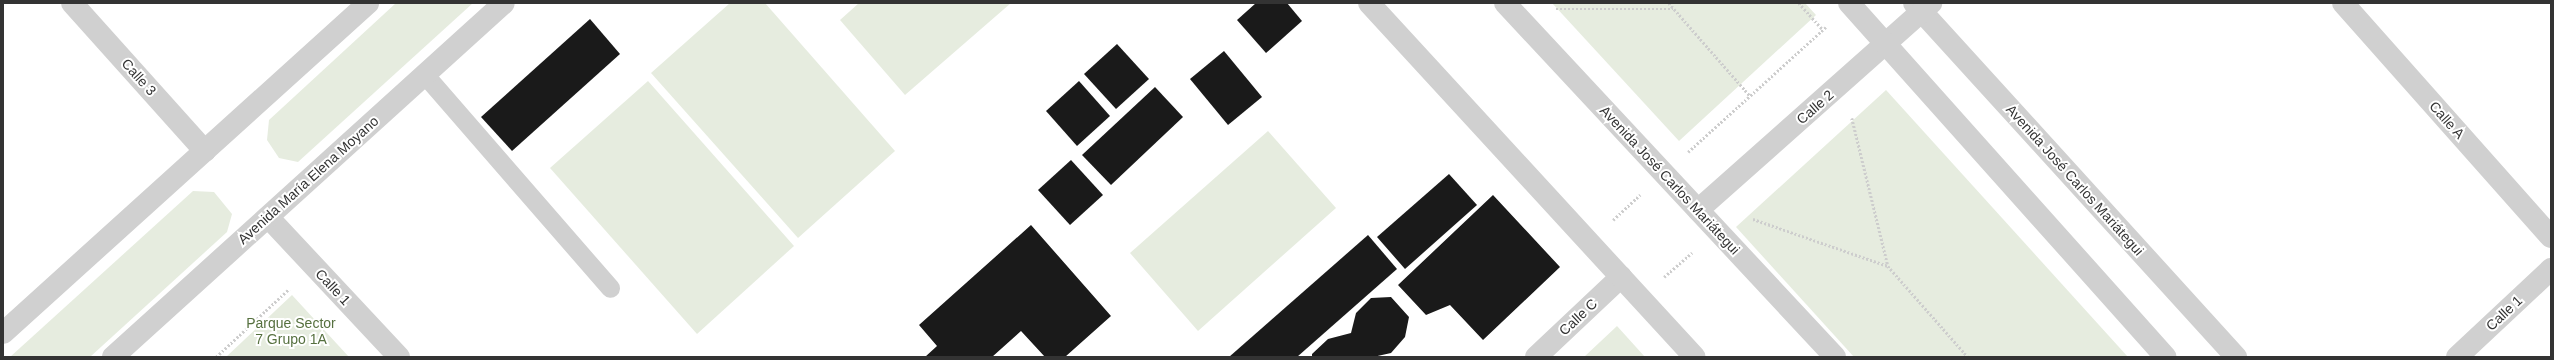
<!DOCTYPE html>
<meta charset="utf-8">
<style>
body{margin:0}
#map{position:relative;width:2554px;height:360px;overflow:hidden;background:#fff;font-family:Helvetica,sans-serif}
div>[style]{position:absolute}
[style*='--x']{left:calc(var(--x)*1px);top:calc(var(--y)*1px);width:calc(var(--w)*1px);rotate:calc(var(--a)*1deg)}
.green>*{inset:0;background:#e6ecdf}
.building>*{inset:0;background:#1a1a1a}
.path>*{height:2.5px;margin-top:-1.25px;transform-origin:0;background:repeating-linear-gradient(90deg,#cdcdcd 0 2px,transparent 0 4px)}
.service>*{height:19px;margin:-9.5px;padding:0 9.5px;transform-origin:9.5px;border-radius:9.5px;background:#d0d0d0}
.minor>*{height:22px;margin:-11px;padding:0 11px;transform-origin:11px;border-radius:11px;background:#d0d0d0}
.tertiary>*{height:22px;margin:-11px;padding:0 11px;transform-origin:11px;border-radius:11px;background:#d0d0d0}
span{translate:-50% -50%;white-space:nowrap;text-align:center;line-height:1.15;-webkit-text-stroke:4px #fff;paint-order:stroke}
.street-label{font-size:14px;color:#333}
.park-label{font-size:14px;color:#56703f}
.frame{position:absolute;inset:0;border:4px solid #333;pointer-events:none}
</style>
<div id="map">
<div class="green">
<div style="clip-path:polygon(396px 3px,473px 3px,298px 162px,279px 158px,267px 140px,269px 120px)"></div>
<div style="clip-path:polygon(730px 3px,765px 3px,895px 151px,798px 238px,651px 73px)"></div>
<div style="clip-path:polygon(859px 3px,1011px 3px,905px 95px,840px 20px)"></div>
<div style="clip-path:polygon(1552px 3px,1805px 3px,1816px 15px,1679px 141px)"></div>
<div style="clip-path:polygon(648px 81px,794px 246px,697px 334px,550px 168px)"></div>
<div style="clip-path:polygon(1886px 90px,2128px 357px,1854px 357px,1736px 227px)"></div>
<div style="clip-path:polygon(1268px 131px,1336px 208px,1198px 331px,1130px 253px)"></div>
<div style="clip-path:polygon(193px 191px,214px 192px,232px 214px,227px 232px,90px 357px,10px 357px)"></div>
<div style="clip-path:polygon(292px 295px,349px 357px,226px 357px)"></div>
<div style="clip-path:polygon(1617px 326px,1645px 357px,1584px 357px)"></div>
</div>
<div class="building">
<div style="clip-path:polygon(1256px 3px,1287px 3px,1302px 21px,1266px 53px,1237px 20px)"></div>
<div style="clip-path:polygon(590px 19px,620px 54px,512px 151px,481px 117px)"></div>
<div style="clip-path:polygon(1117px 44px,1149px 79px,1116px 109px,1084px 74px)"></div>
<div style="clip-path:polygon(1224px 51px,1262px 97px,1228px 125px,1190px 79px)"></div>
<div style="clip-path:polygon(1079px 81px,1110px 116px,1077px 146px,1046px 111px)"></div>
<div style="clip-path:polygon(1155px 87px,1183px 117px,1111px 185px,1082px 155px)"></div>
<div style="clip-path:polygon(1071px 160px,1103px 195px,1070px 225px,1038px 190px)"></div>
<div style="clip-path:polygon(1449px 174px,1477px 205px,1405px 269px,1377px 237px)"></div>
<div style="clip-path:polygon(1493px 195px,1560px 267px,1483px 340px,1450px 305px,1426px 315px,1398px 285px)"></div>
<div style="clip-path:polygon(1031px 225px,1111px 316px,1065px 357px,1045px 357px,1021px 331px,992px 357px,925px 357px,937px 346px,919px 325px)"></div>
<div style="clip-path:polygon(1368px 235px,1397px 269px,1297px 357px,1229px 357px)"></div>
<div style="clip-path:polygon(1391px 297px,1409px 317px,1405px 337px,1391px 353px,1373px 357px,1312px 357px,1312px 354px,1328px 339px,1351px 333px,1356px 313px,1371px 298px)"></div>
</div>
<div class="path">
<div style="--x:1669;--y:3;--w:123;--a:48.9"></div>
<div style="--x:1799;--y:3;--w:36;--a:48"></div>
<div style="--x:1556;--y:9;--w:117;--a:0"></div>
<div style="--x:1852;--y:118;--w:152;--a:76.3"></div>
<div style="--x:1888;--y:266;--w:121;--a:48.7"></div>
<div style="--x:1688;--y:152;--w:186;--a:-42.2"></div>
<div style="--x:1753;--y:219;--w:143;--a:19.2"></div>
<div style="--x:1613;--y:220;--w:37;--a:-43"></div>
<div style="--x:1664;--y:277;--w:37;--a:-41"></div>
<div style="--x:216;--y:357;--w:100;--a:-43"></div>
</div>
<div class="service">
<div style="--x:425;--y:75;--w:282;--a:49"></div>
</div>
<div class="minor">
<div style="--x:72;--y:3;--w:199;--a:48.1"></div>
<div style="--x:1505;--y:3;--w:484;--a:47"></div>
<div style="--x:1914;--y:3;--w:479;--a:47.7"></div>
<div style="--x:2343;--y:3;--w:313;--a:48.4"></div>
<div style="--x:1698;--y:210;--w:312;--a:-41.6"></div>
<div style="--x:268;--y:217;--w:192;--a:46.9"></div>
<div style="--x:1536;--y:357;--w:117;--a:-43.3"></div>
<div style="--x:2457;--y:357;--w:129;--a:-43.1"></div>
</div>
<div class="tertiary">
<div style="--x:1369;--y:3;--w:481;--a:47.4"></div>
<div style="--x:1849;--y:3;--w:475;--a:48.2"></div>
<div style="--x:3;--y:333;--w:492;--a:-42.1"></div>
<div style="--x:113;--y:357;--w:527;--a:-42.16"></div>
</div>
<div class="street-label">
<span style="left:139px;top:77px;rotate:48deg">Calle 3</span>
<span style="left:1815px;top:107px;rotate:-41deg">Calle 2</span>
<span style="left:2447px;top:120px;rotate:48deg">Calle A</span>
<span style="left:308px;top:180px;rotate:-42deg">Avenida María Elena Moyano</span>
<span style="left:1670px;top:180px;rotate:47deg">Avenida José Carlos Mariátegui</span>
<span style="left:2075px;top:180px;rotate:48deg">Avenida José Carlos Mariátegui</span>
<span style="left:333px;top:287px;rotate:47deg">Calle 1</span>
<span style="left:2504px;top:313px;rotate:-43deg">Calle 1</span>
<span style="left:1578px;top:317px;rotate:-43deg">Calle C</span>
</div>
<div class="park-label">
<span style="left:291px;top:331px">Parque Sector<br>7 Grupo 1A</span>
</div>
<div class="frame"></div>
</div>
